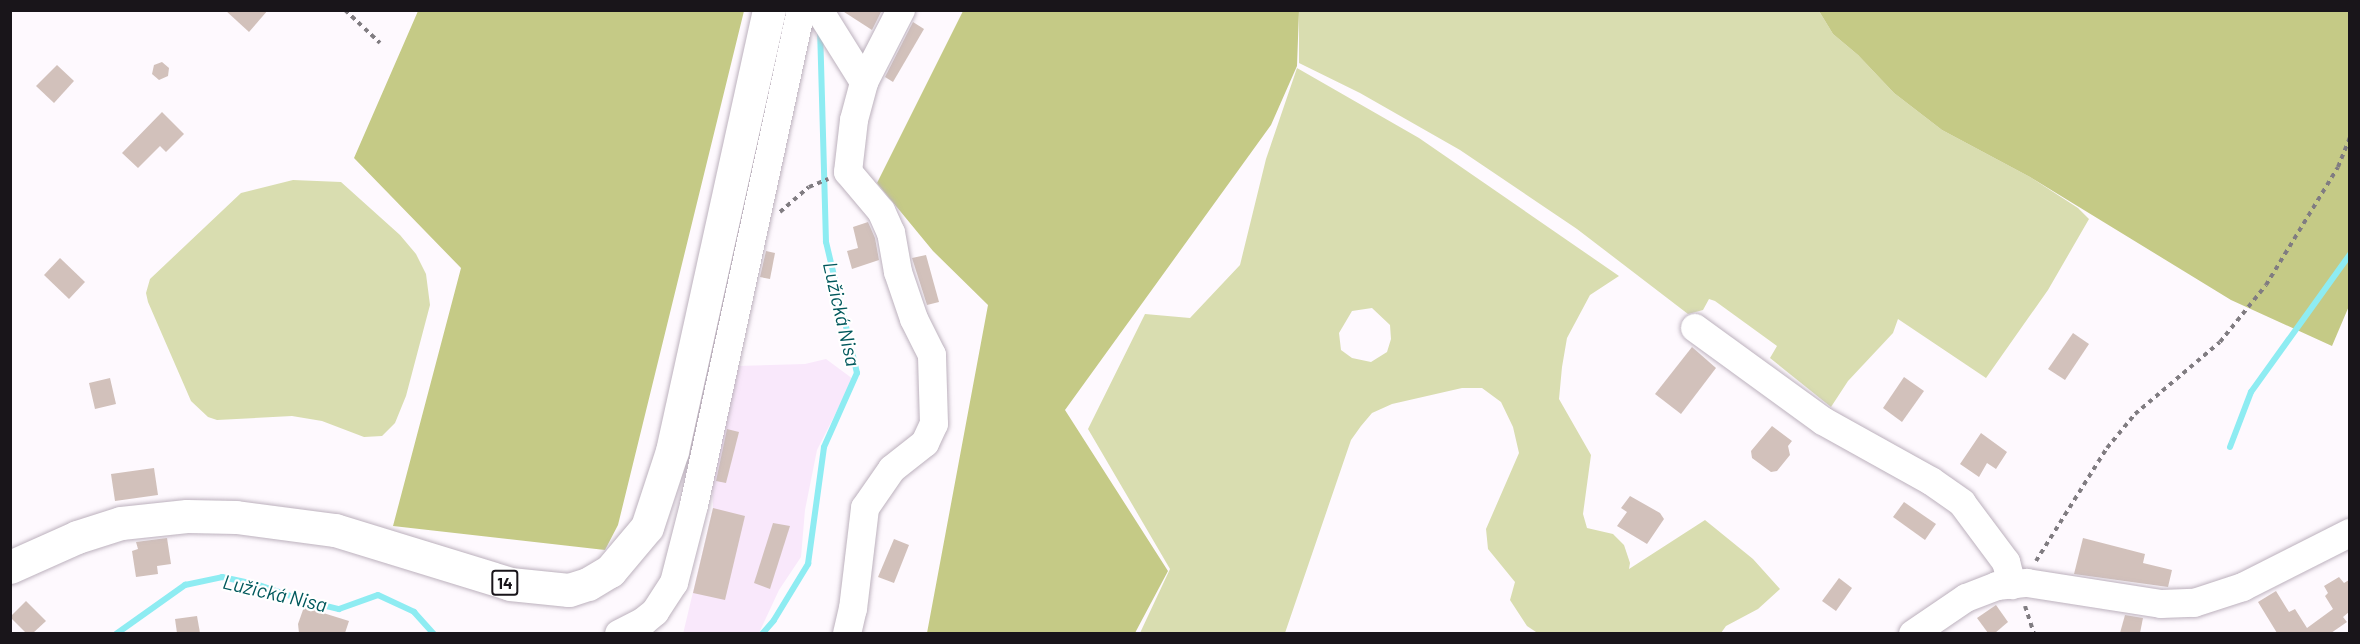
<!DOCTYPE html>
<meta charset="utf-8">
<style>
body{margin:0}
#map{position:relative;width:2360px;height:644px;overflow:hidden;background:#fef9fe;font-family:Barlow,sans-serif}
div>[style]{position:absolute}
[style*='--x']{left:calc(var(--x)*1px);top:calc(var(--y)*1px);width:calc(var(--w)*1px);rotate:calc(var(--a)*1deg)}
.built>*{inset:0;background:#f9e8fb}
.green>*{inset:0;background:#d9ddb0}
.forest>*{inset:0;background:#c5ca86}
.stream>*{height:6px;margin:-3px;padding:0 3px;transform-origin:3px;border-radius:3px;background:#8eecf2}
.building>*{inset:0;background:#d2c1bb}
.path>*{height:4px;margin-top:-2px;transform-origin:0;background:repeating-linear-gradient(90deg,#807c81 0 4.5px,transparent 0 9px)}
.roads{filter:drop-shadow(0 0 2px #bcb1bd) drop-shadow(0 0 2px #bcb1bd)}
.minor>*{height:28px;margin:-14px;padding:0 14px;transform-origin:14px;border-radius:14px;background:#fff}
.major>*{height:33px;margin:-16.5px;padding:0 16.5px;transform-origin:16.5px;border-radius:16.5px;background:#fff}
span{translate:-50% -50%;white-space:nowrap;text-align:center;line-height:1.15;-webkit-text-stroke:4.5px #fff;paint-order:stroke}
.shield-label span{padding:2px 4px;background:#fff;border:2px solid;border-radius:4px;-webkit-text-stroke-width:0}
.shield-label{font-size:16px;color:#19151a;font-weight:700}
.water-label{font-size:20px;color:#00585c;font-style:italic}
.frame{position:absolute;inset:0;border:12px solid #19151a;pointer-events:none}
</style>
<div id="map">
<div class="built">
<div style="clip-path:polygon(826px 359px,853px 379px,817px 450px,805px 510px,801px 557px,779px 590px,759px 633px,683px 634px,713px 508px,712px 485px,737px 366px,805px 364px)"></div>
</div>
<div class="green">
<div style="clip-path:polygon(1299px 11px,1819px 11px,1833px 34px,1858px 55px,1894px 93px,1942px 130px,2030px 177px,2078px 208px,2089px 219px,2048px 290px,1986px 378px,1898px 319px,1893px 333px,1848px 381px,1831px 407px,1770px 358px,1777px 346px,1715px 301px,1709px 299px,1703px 310px,1688px 314px,1577px 229px,1460px 150px,1360px 93px,1299px 63px)"></div>
<div style="clip-path:polygon(evenodd,1297px 68px,1419px 138px,1619px 276px,1590px 295px,1567px 338px,1562px 367px,1559px 399px,1591px 455px,1583px 514px,1587px 528px,1613px 534px,1624px 545px,1630px 563px,1629px 569px,1705px 520px,1753px 559px,1780px 589px,1758px 609px,1726px 626px,1721px 633px,1539px 634px,1527px 626px,1510px 600px,1515px 582px,1488px 549px,1486px 529px,1519px 453px,1513px 427px,1501px 402px,1482px 388px,1462px 388px,1392px 404px,1372px 413px,1361px 426px,1351px 440px,1285px 633px,1140px 633px,1170px 569px,1088px 429px,1145px 314px,1190px 318px,1240px 265px,1266px 159px,1297px 68px,1372px 308px,1390px 325px,1391px 339px,1387px 352px,1371px 362px,1352px 358px,1341px 350px,1339px 333px,1352px 311px,1372px 308px)"></div>
<div style="clip-path:polygon(293px 180px,341px 182px,400px 235px,416px 254px,426px 274px,430px 305px,406px 396px,395px 423px,382px 436px,364px 437px,322px 421px,292px 416px,217px 420px,208px 417px,191px 401px,148px 302px,146px 293px,150px 279px,241px 193px)"></div>
</div>
<div class="forest">
<div style="clip-path:polygon(418px 11px,744px 11px,618px 525px,605px 550px,393px 526px,461px 268px,354px 158px)"></div>
<div style="clip-path:polygon(963px 11px,1299px 11px,1297px 66px,1271px 125px,1065px 410px,1168px 571px,1135px 633px,927px 633px,988px 305px,933px 251px,877px 183px)"></div>
<div style="clip-path:polygon(1819px 11px,2349px 11px,2349px 306px,2332px 346px,2231px 300px,2030px 177px,1942px 130px,1894px 93px,1858px 55px,1833px 34px)"></div>
</div>
<div class="stream">
<div style="--x:2230;--y:447;--w:59;--a:-69.1"></div>
<div style="--x:2251;--y:392;--w:170;--a:-54.3"></div>
<div style="--x:116;--y:634;--w:85;--a:-35.4"></div>
<div style="--x:185;--y:585;--w:38;--a:-12"></div>
<div style="--x:222;--y:577;--w:35;--a:12"></div>
<div style="--x:256;--y:584;--w:49;--a:19.2"></div>
<div style="--x:302;--y:600;--w:38;--a:14"></div>
<div style="--x:339;--y:609;--w:41;--a:-19.7"></div>
<div style="--x:378;--y:595;--w:40;--a:25"></div>
<div style="--x:414;--y:612;--w:30;--a:48"></div>
<div style="--x:762;--y:634;--w:18;--a:-49"></div>
<div style="--x:774;--y:620;--w:66;--a:-58.7"></div>
<div style="--x:808;--y:564;--w:118;--a:-82.2"></div>
<div style="--x:824;--y:447;--w:81;--a:-66"></div>
<div style="--x:857;--y:373;--w:135;--a:-103.3"></div>
<div style="--x:826;--y:242;--w:209;--a:-91.6"></div>
</div>
<div class="building">
<div style="clip-path:polygon(225px 10px,268px 10px,249px 32px)"></div>
<div style="clip-path:polygon(841px 10px,882px 10px,872px 30px)"></div>
<div style="clip-path:polygon(913px 22px,924px 29px,893px 82px,885px 77px)"></div>
<div style="clip-path:polygon(162px 62px,169px 68px,168px 76px,159px 80px,152px 74px,154px 65px)"></div>
<div style="clip-path:polygon(57px 65px,74px 81px,54px 103px,36px 86px)"></div>
<div style="clip-path:polygon(162px 112px,184px 134px,166px 152px,160px 146px,138px 168px,122px 153px)"></div>
<div style="clip-path:polygon(868px 222px,875px 238px,879px 260px,852px 269px,847px 251px,858px 248px,853px 227px)"></div>
<div style="clip-path:polygon(766px 251px,775px 253px,770px 279px,760px 277px)"></div>
<div style="clip-path:polygon(926px 255px,939px 302px,927px 305px,912px 258px)"></div>
<div style="clip-path:polygon(60px 258px,85px 282px,69px 299px,44px 275px)"></div>
<div style="clip-path:polygon(2073px 333px,2089px 344px,2065px 380px,2048px 369px)"></div>
<div style="clip-path:polygon(1692px 347px,1716px 368px,1681px 414px,1655px 394px)"></div>
<div style="clip-path:polygon(1904px 377px,1924px 391px,1902px 422px,1883px 408px)"></div>
<div style="clip-path:polygon(110px 378px,116px 404px,95px 409px,89px 383px)"></div>
<div style="clip-path:polygon(1772px 426px,1792px 441px,1788px 446px,1790px 455px,1777px 471px,1771px 472px,1752px 458px,1751px 451px)"></div>
<div style="clip-path:polygon(727px 429px,739px 432px,726px 483px,716px 481px)"></div>
<div style="clip-path:polygon(1981px 433px,2007px 452px,1996px 469px,1987px 463px,1979px 477px,1960px 464px)"></div>
<div style="clip-path:polygon(154px 468px,158px 495px,115px 501px,111px 474px)"></div>
<div style="clip-path:polygon(1630px 496px,1660px 513px,1664px 519px,1647px 544px,1617px 526px,1627px 512px,1621px 508px)"></div>
<div style="clip-path:polygon(1904px 502px,1936px 524px,1925px 540px,1893px 517px)"></div>
<div style="clip-path:polygon(713px 508px,745px 516px,725px 600px,693px 593px)"></div>
<div style="clip-path:polygon(773px 523px,790px 526px,770px 589px,754px 583px)"></div>
<div style="clip-path:polygon(167px 538px,171px 564px,157px 566px,158px 574px,136px 577px,132px 551px,138px 549px,136px 542px)"></div>
<div style="clip-path:polygon(2083px 538px,2145px 554px,2143px 563px,2172px 570px,2168px 587px,2074px 574px)"></div>
<div style="clip-path:polygon(894px 539px,909px 545px,894px 583px,878px 577px)"></div>
<div style="clip-path:polygon(2339px 577px,2344px 583px,2349px 580px,2349px 612px,2343px 617px,2347px 622px,2331px 633px,2277px 633px,2258px 602px,2276px 591px,2289px 612px,2295px 609px,2307px 628px,2333px 609px,2325px 596px,2328px 593px,2324px 586px)"></div>
<div style="clip-path:polygon(1839px 578px,1852px 588px,1836px 611px,1822px 601px)"></div>
<div style="clip-path:polygon(26px 601px,46px 621px,33px 633px,26px 633px,10px 617px)"></div>
<div style="clip-path:polygon(1996px 605px,2008px 622px,1995px 633px,1988px 633px,1977px 618px)"></div>
<div style="clip-path:polygon(304px 607px,349px 621px,345px 633px,299px 633px,298px 624px)"></div>
<div style="clip-path:polygon(2125px 615px,2143px 618px,2140px 633px,2120px 633px)"></div>
<div style="clip-path:polygon(197px 616px,200px 633px,177px 633px,175px 619px)"></div>
</div>
<div class="path">
<div style="--x:345;--y:10;--w:48;--a:43.3"></div>
<div style="--x:780;--y:212;--w:38;--a:-41"></div>
<div style="--x:809;--y:187;--w:21;--a:-23"></div>
<div style="--x:2036;--y:561;--w:133;--a:-57.9"></div>
<div style="--x:2107;--y:448;--w:44;--a:-50.5"></div>
<div style="--x:2135;--y:414;--w:111;--a:-40.3"></div>
<div style="--x:2220;--y:342;--w:73;--a:-51.1"></div>
<div style="--x:2266;--y:285;--w:138;--a:-58.6"></div>
<div style="--x:2338;--y:167;--w:32;--a:-68"></div>
<div style="--x:2025;--y:606;--w:29;--a:72"></div>
</div>
<div class="roads">
<div class="minor">
<div style="--x:819;--y:10;--w:85;--a:58"></div>
<div style="--x:1695;--y:328;--w:158;--a:36"></div>
<div style="--x:1823;--y:421;--w:124;--a:29.1"></div>
<div style="--x:1931;--y:481;--w:38;--a:35"></div>
<div style="--x:1962;--y:503;--w:74;--a:53.3"></div>
<div style="--x:2006;--y:562;--w:24;--a:75"></div>
<div style="--x:619;--y:634;--w:28;--a:-27"></div>
<div style="--x:644;--y:621;--w:14;--a:-39"></div>
<div style="--x:655;--y:612;--w:35;--a:-57"></div>
<div style="--x:674;--y:583;--w:81;--a:-75.6"></div>
<div style="--x:694;--y:505;--w:506;--a:-77.8"></div>
<div style="--x:847;--y:634;--w:26;--a:-77"></div>
<div style="--x:853;--y:609;--w:102;--a:-83.2"></div>
<div style="--x:865;--y:508;--w:47;--a:-55.3"></div>
<div style="--x:892;--y:469;--w:42;--a:-38.2"></div>
<div style="--x:925;--y:443;--w:21;--a:-65"></div>
<div style="--x:934;--y:424;--w:69;--a:-91.7"></div>
<div style="--x:932;--y:355;--w:40;--a:-116.6"></div>
<div style="--x:914;--y:319;--w:50;--a:-108.8"></div>
<div style="--x:898;--y:272;--w:40;--a:-100"></div>
<div style="--x:891;--y:233;--w:24;--a:-114"></div>
<div style="--x:881;--y:211;--w:51;--a:-130.2"></div>
<div style="--x:848;--y:172;--w:52;--a:-83.4"></div>
<div style="--x:854;--y:120;--w:39;--a:-75"></div>
<div style="--x:864;--y:82;--w:81;--a:-62.8"></div>
<div style="--x:1913;--y:634;--w:64;--a:-34.2"></div>
<div style="--x:1966;--y:598;--w:33;--a:-21"></div>
<div style="--x:1997;--y:586;--w:30;--a:-6"></div>
<div style="--x:2027;--y:583;--w:136;--a:8.9"></div>
<div style="--x:2161;--y:604;--w:33;--a:-2"></div>
<div style="--x:2194;--y:603;--w:52;--a:-18.1"></div>
<div style="--x:2243;--y:587;--w:120;--a:-26.8"></div>
</div>
<div class="major">
<div style="--x:10;--y:567;--w:73;--a:-24.1"></div>
<div style="--x:77;--y:537;--w:46;--a:-17.7"></div>
<div style="--x:121;--y:523;--w:66;--a:-6.1"></div>
<div style="--x:187;--y:516;--w:49;--a:1.2"></div>
<div style="--x:236;--y:517;--w:100;--a:7.5"></div>
<div style="--x:335;--y:530;--w:183;--a:17.1"></div>
<div style="--x:510;--y:584;--w:59;--a:5.8"></div>
<div style="--x:569;--y:590;--w:20;--a:-18"></div>
<div style="--x:588;--y:584;--w:26;--a:-31"></div>
<div style="--x:610;--y:571;--w:57;--a:-49.9"></div>
<div style="--x:647;--y:527;--w:80;--a:-71.8"></div>
<div style="--x:672;--y:451;--w:452;--a:-77.6"></div>
</div>
</div>
<div class="shield-label">
<span style="left:505px;top:583px">14</span>
</div>
<div class="water-label">
<span style="left:842px;top:314px;rotate:77deg">Lužická Nisa</span>
<span style="left:275px;top:593px;rotate:13deg">Lužická Nisa</span>
</div>
<div class="frame"></div>
</div>
